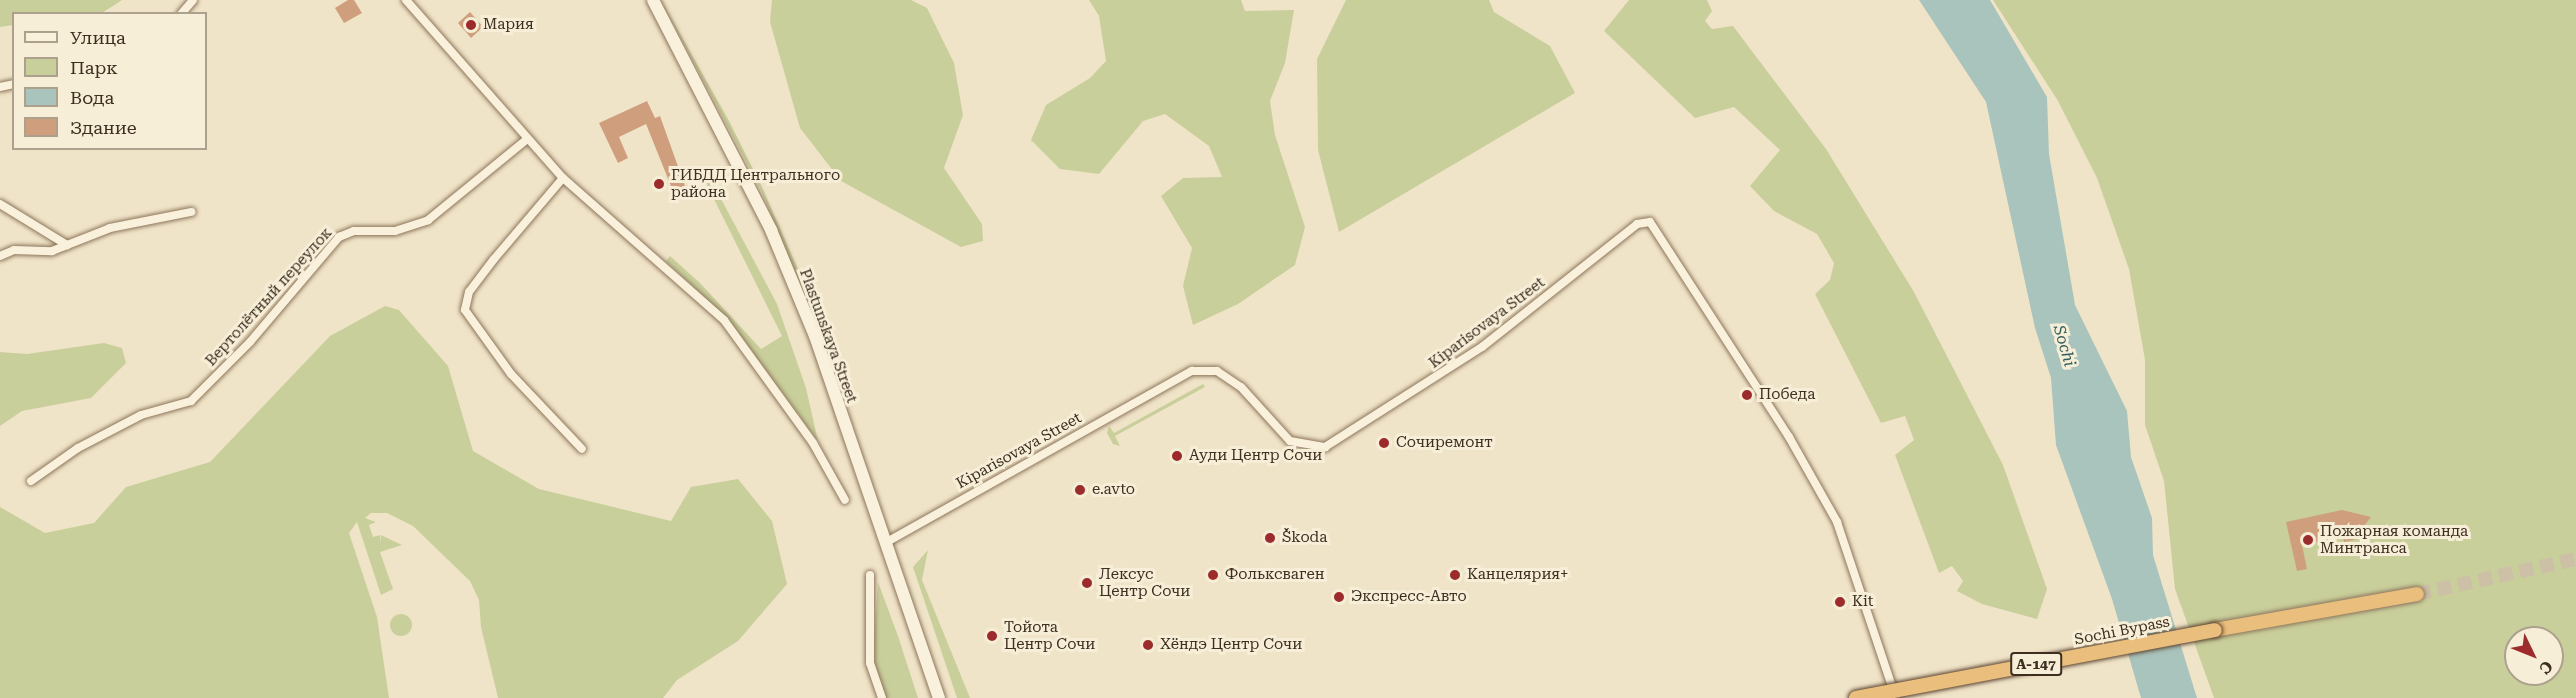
<!DOCTYPE html>
<meta charset="utf-8">
<style>
body{margin:0}
#map{position:relative;width:2576px;height:698px;overflow:hidden;background:#f0e4c8;font-family:"Roboto Serif",serif}
div>[style]{position:absolute}
[style*='--x']{left:calc(var(--x)*1px);top:calc(var(--y)*1px);width:calc(var(--w)*1px);rotate:calc(var(--a)*1deg)}
.green>*{inset:0;background:#c9cf9b}
.round{border-radius:50%}
.water>*{inset:0;background:#a9c4bc}
.building>*{inset:0;background:#cf9f7d}
.trunk-tunnel>*{height:14px;margin-top:-7px;transform-origin:0;background:repeating-linear-gradient(90deg,#ccc0a6 0 14px,transparent 0 21px)}
.roads{filter:drop-shadow(0 0 2px #8d765c) drop-shadow(0 0 2px #8d765c)}
.minor>*{height:8px;margin:-4px;padding:0 4px;transform-origin:4px;border-radius:4px;background:#faf1dc}
.secondary>*{height:12px;margin:-6px;padding:0 6px;transform-origin:6px;border-radius:6px;background:#faf1dc}
.trunk>*{height:14px;margin:-7px;padding:0 7px;transform-origin:7px;border-radius:7px;background:#eabe7c}
.bridges{filter:drop-shadow(0 0 2px #5b4430) drop-shadow(0 0 2px #5b4430)}
.trunk-bridge>*{height:14px;margin:-7px;padding:0 7px;transform-origin:7px;border-radius:7px;background:#eabe7c}
.dots>*{width:16px;height:16px;translate:-50% -50%;box-sizing:border-box;border:3px solid #f7eed8;border-radius:50%}
span{translate:-50% -50%;white-space:nowrap;text-align:center;line-height:1.15;-webkit-text-stroke:6px #f7eed8;paint-order:stroke}
.shield-label span{padding:2px 4px;background:#f7eed8;border:2px solid;border-radius:4px;-webkit-text-stroke-width:0}
.shield-label{font-size:14px;color:#3d2e20;font-weight:700}
.poi-label{font-size:15px;color:#3d2e20}
.left{translate:0 -50%;text-align:left}
.street-label{font-size:15px;color:#3d2e20}
.water-label{font-size:16px;color:#2f5d5a;font-style:italic}
.legend{position:absolute;left:12px;top:12px;width:195px;height:138px;box-sizing:border-box;background:#f7eed8;border:2px solid #ada18e;margin:0;padding:8px 10px;list-style:none;font-size:18px;color:#3d2e20}
.legend li{display:flex;align-items:center;gap:12px;height:30px}
.legend b{width:30px;border:2px solid #ada18e}
.north{position:absolute;left:2504px;top:626px;width:60px;height:60px;box-sizing:border-box;background:#f7eed8;border:2px solid #ada18e;border-radius:50%;rotate:133deg;font-size:16px;font-weight:700;line-height:24px;text-align:center;color:#3d2e20}
.north::after{content:'';display:block;margin:auto;width:21px;height:27px;background:#9e2a2b;clip-path:polygon(50% 0,100% 100%,50% 72%,0 100%)}
</style>
<div id="map">
<div class="green">
<div style="clip-path:polygon(0 0,122px 0,102px 13px,14px 14px,13px 25px,0 27px)"></div>
<div style="clip-path:polygon(661px 0,728px 119px,762px 187px,839px 363px,822px 337px,760px 188px)"></div>
<div style="clip-path:polygon(772px 0,911px 0,927px 8px,954px 63px,963px 115px,944px 168px,982px 224px,983px 241px,961px 247px,841px 181px,800px 128px,770px 22px)"></div>
<div style="clip-path:polygon(1089px 0,1241px 0,1245px 11px,1294px 10px,1285px 63px,1270px 101px,1275px 135px,1305px 227px,1295px 265px,1238px 304px,1193px 325px,1183px 286px,1192px 248px,1161px 196px,1183px 178px,1222px 177px,1209px 146px,1165px 114px,1143px 121px,1099px 174px,1060px 169px,1031px 140px,1046px 105px,1090px 78px,1106px 61px,1099px 16px)"></div>
<div style="clip-path:polygon(1346px 0,1489px 0,1494px 12px,1550px 46px,1575px 93px,1339px 232px,1318px 150px,1317px 59px)"></div>
<div style="clip-path:polygon(1629px 0,1707px 0,1712px 11px,1705px 21px,1712px 29px,1733px 26px,1826px 149px,1914px 292px,2003px 465px,2047px 589px,2037px 619px,1982px 604px,1957px 591px,1963px 581px,1952px 566px,1939px 573px,1895px 455px,1914px 440px,1905px 416px,1881px 423px,1815px 294px,1830px 280px,1834px 263px,1817px 234px,1774px 211px,1750px 186px,1780px 150px,1734px 107px,1695px 118px,1604px 31px)"></div>
<div style="clip-path:polygon(evenodd,1993px 0,2576px 0,2576px 698px,2214px 698px,2175px 589px,2164px 481px,2145px 425px,2145px 360px,2129px 269px,2097px 178px,2058px 101px,1993px 0,2516px 638px,2552px 638px,2552px 674px,2516px 674px,2516px 638px)"></div>
<div style="clip-path:polygon(703px 177px,711px 180px,777px 304px,806px 388px,818px 441px,728px 319px,666px 261px,670px 256px,700px 283px,761px 349px,782px 336px)"></div>
<div style="clip-path:polygon(385px 306px,399px 310px,448px 366px,473px 451px,539px 489px,671px 521px,691px 487px,738px 479px,772px 521px,787px 584px,738px 641px,677px 680px,663px 698px,498px 698px,481px 627px,479px 600px,470px 581px,413px 526px,387px 513px,371px 513px,365px 518px,376px 522px,369px 525px,373px 537px,380px 535px,381px 543px,381px 535px,402px 545px,380px 552px,393px 589px,381px 595px,357px 522px,349px 533px,377px 617px,389px 698px,0 698px,0 507px,45px 533px,94px 523px,126px 487px,210px 462px,330px 336px)"></div>
<div style="clip-path:polygon(104px 343px,122px 348px,126px 363px,91px 398px,22px 411px,0 426px,0 352px,27px 354px)"></div>
<div style="clip-path:polygon(1203px 384px,1205px 387px,1115px 436px,1120px 446px,1113px 444px,1107px 433px,1109px 426px,1114px 433px)"></div>
<div style="clip-path:polygon(928px 550px,922px 580px,970px 698px,957px 698px,913px 567px)"></div>
<div style="clip-path:polygon(878px 582px,898px 636px,918px 698px,885px 698px,879px 686px,873px 658px)"></div>
<div class="round" style="left:390px;top:614px;width:22px;height:22px"></div>
</div>
<div class="water">
<div style="clip-path:polygon(1919px 0,1990px 0,2047px 97px,2049px 154px,2075px 305px,2127px 411px,2131px 457px,2152px 518px,2153px 555px,2197px 698px,2141px 698px,2112px 599px,2056px 445px,2051px 378px,2035px 328px,1986px 102px)"></div>
</div>
<div class="building">
<div style="clip-path:polygon(348px 0,354px 0,362px 13px,344px 23px,335px 8px)"></div>
<div style="clip-path:polygon(470px 12px,483px 27px,471px 38px,458px 23px)"></div>
<div style="clip-path:polygon(647px 101px,655px 118px,660px 116px,685px 186px,673px 191px,646px 124px,619px 137px,628px 158px,618px 163px,599px 123px)"></div>
<div style="clip-path:polygon(2342px 510px,2371px 517px,2364px 526px,2366px 537px,2344px 542px,2343px 536px,2302px 545px,2307px 569px,2297px 571px,2286px 522px)"></div>
</div>
<div class="trunk-tunnel">
<div style="--x:2417;--y:594;--w:163;--a:-12.4"></div>
</div>
<div class="roads">
<div class="minor">
<div style="--x:406;--y:0;--w:237;--a:48.6"></div>
<div style="--x:563;--y:178;--w:215;--a:41.4"></div>
<div style="--x:724;--y:320;--w:152;--a:54.1"></div>
<div style="--x:813;--y:443;--w:65;--a:60.7"></div>
<div style="--x:181;--y:14;--w:18;--a:-49"></div>
<div style="--x:0;--y:87;--w:14;--a:-12"></div>
<div style="--x:563;--y:178;--w:106;--a:130.4"></div>
<div style="--x:494;--y:259;--w:41;--a:127.1"></div>
<div style="--x:469;--y:292;--w:18;--a:103"></div>
<div style="--x:465;--y:310;--w:79;--a:54.3"></div>
<div style="--x:511;--y:374;--w:103;--a:46.6"></div>
<div style="--x:0;--y:204;--w:79;--a:31.5"></div>
<div style="--x:0;--y:256;--w:15;--a:-23"></div>
<div style="--x:14;--y:250;--w:38;--a:2"></div>
<div style="--x:52;--y:251;--w:62;--a:-21.6"></div>
<div style="--x:110;--y:228;--w:83;--a:-11.2"></div>
<div style="--x:31;--y:481;--w:57;--a:-35.1"></div>
<div style="--x:78;--y:448;--w:71;--a:-27.6"></div>
<div style="--x:141;--y:415;--w:52;--a:-15.6"></div>
<div style="--x:191;--y:401;--w:83;--a:-45"></div>
<div style="--x:250;--y:342;--w:138;--a:-49.7"></div>
<div style="--x:339;--y:237;--w:16;--a:-22"></div>
<div style="--x:354;--y:231;--w:41;--a:0"></div>
<div style="--x:395;--y:231;--w:35;--a:-18"></div>
<div style="--x:428;--y:220;--w:127;--a:-39.2"></div>
<div style="--x:885;--y:543;--w:352;--a:-29.3"></div>
<div style="--x:1192;--y:371;--w:25;--a:0"></div>
<div style="--x:1217;--y:371;--w:29;--a:34"></div>
<div style="--x:1241;--y:387;--w:73;--a:47.8"></div>
<div style="--x:1290;--y:441;--w:36;--a:10"></div>
<div style="--x:1325;--y:447;--w:186;--a:-32.5"></div>
<div style="--x:1482;--y:347;--w:198;--a:-38.4"></div>
<div style="--x:1637;--y:224;--w:13;--a:-9"></div>
<div style="--x:1650;--y:222;--w:256;--a:57.1"></div>
<div style="--x:1789;--y:437;--w:98;--a:60.5"></div>
<div style="--x:1837;--y:522;--w:186;--a:71.5"></div>
<div style="--x:870;--y:575;--w:88;--a:90"></div>
<div style="--x:870;--y:663;--w:37;--a:71"></div>
</div>
<div class="secondary">
<div style="--x:653;--y:0;--w:259;--a:62.8"></div>
<div style="--x:771;--y:230;--w:115;--a:67.5"></div>
<div style="--x:815;--y:336;--w:383;--a:71.1"></div>
</div>
<div class="trunk">
<div style="--x:2215;--y:630;--w:205;--a:-10.1"></div>
</div>
</div>
<div class="bridges">
<div class="trunk-bridge">
<div style="--x:1856;--y:698;--w:365;--a:-10.7"></div>
</div>
</div>
<div class="dots">
<div style="left:471px;top:25px;background:#9e2a2b"></div>
<div style="left:659px;top:184px;background:#9e2a2b"></div>
<div style="left:1747px;top:395px;background:#9e2a2b"></div>
<div style="left:1384px;top:443px;background:#9e2a2b"></div>
<div style="left:1177px;top:456px;background:#9e2a2b"></div>
<div style="left:1080px;top:490px;background:#9e2a2b"></div>
<div style="left:1270px;top:538px;background:#9e2a2b"></div>
<div style="left:2308px;top:540px;background:#9e2a2b"></div>
<div style="left:1213px;top:575px;background:#9e2a2b"></div>
<div style="left:1455px;top:575px;background:#9e2a2b"></div>
<div style="left:1087px;top:583px;background:#9e2a2b"></div>
<div style="left:1339px;top:597px;background:#9e2a2b"></div>
<div style="left:1840px;top:602px;background:#9e2a2b"></div>
<div style="left:992px;top:636px;background:#9e2a2b"></div>
<div style="left:1148px;top:645px;background:#9e2a2b"></div>
</div>
<div class="shield-label">
<span style="left:2036px;top:664px">А-147</span>
</div>
<div class="poi-label">
<span class="left" style="left:483px;top:25px">Мария</span>
<span class="left" style="left:671px;top:184px">ГИБДД Центрального<br>района</span>
<span class="left" style="left:1759px;top:395px">Победа</span>
<span class="left" style="left:1396px;top:443px">Сочиремонт</span>
<span class="left" style="left:1189px;top:456px">Ауди Центр Сочи</span>
<span class="left" style="left:1092px;top:490px">e.avto</span>
<span class="left" style="left:2320px;top:540px">Пожарная команда<br>Минтранса</span>
<span class="left" style="left:1282px;top:538px">Škoda</span>
<span class="left" style="left:1099px;top:583px">Лексус<br>Центр Сочи</span>
<span class="left" style="left:1225px;top:575px">Фольксваген</span>
<span class="left" style="left:1467px;top:575px">Канцелярия+</span>
<span class="left" style="left:1351px;top:597px">Экспресс-Авто</span>
<span class="left" style="left:1852px;top:602px">Kit</span>
<span class="left" style="left:1004px;top:636px">Тойота<br>Центр Сочи</span>
<span class="left" style="left:1160px;top:645px">Хёндэ Центр Сочи</span>
</div>
<div class="street-label">
<span style="left:269px;top:297px;rotate:-48deg">Вертолётный переулок</span>
<span style="left:1487px;top:323px;rotate:-37deg">Kiparisovaya Street</span>
<span style="left:828px;top:336px;rotate:70deg">Plastunskaya Street</span>
<span style="left:1019px;top:451px;rotate:-29deg">Kiparisovaya Street</span>
<span style="left:2122px;top:631px;rotate:-11deg">Sochi Bypass</span>
</div>
<div class="water-label">
<span style="left:2064px;top:346px;rotate:74deg">Sochi</span>
</div>
<ul class="legend">
<li><b style="height:8px;background:#faf1dc"></b>Улица</li>
<li><b style="height:16px;background:#c9cf9b"></b>Парк</li>
<li><b style="height:16px;background:#a9c4bc"></b>Вода</li>
<li><b style="height:16px;background:#cf9f7d"></b>Здание</li>
</ul>
<div class="north">С</div>
</div>
